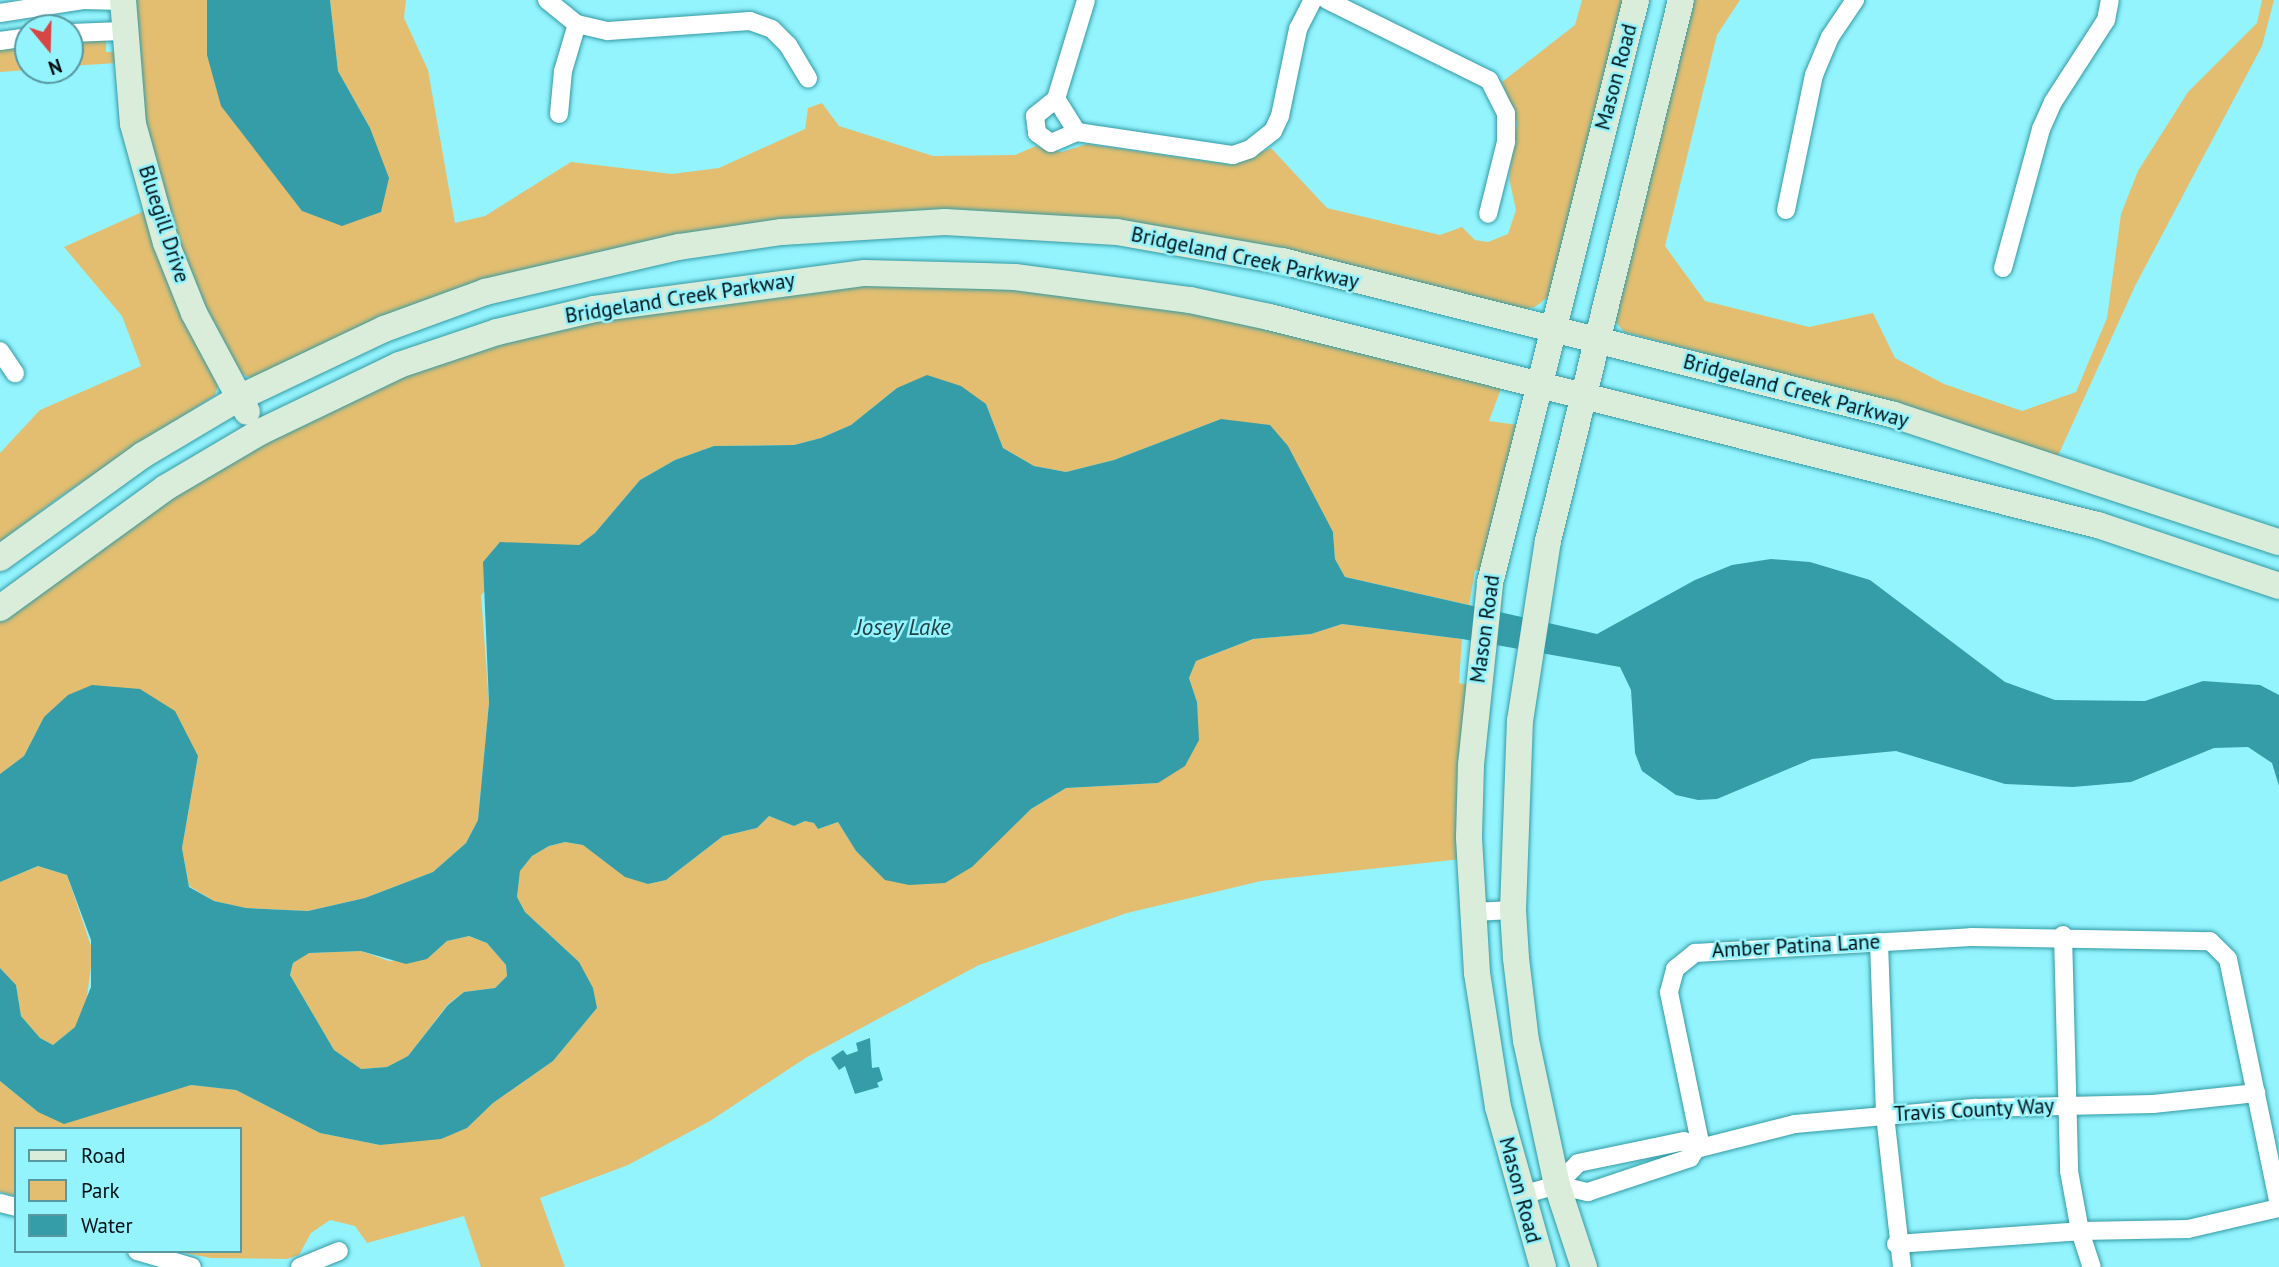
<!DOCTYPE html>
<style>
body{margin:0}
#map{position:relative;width:2279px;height:1267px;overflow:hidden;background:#93f4fe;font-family:"PT Sans",sans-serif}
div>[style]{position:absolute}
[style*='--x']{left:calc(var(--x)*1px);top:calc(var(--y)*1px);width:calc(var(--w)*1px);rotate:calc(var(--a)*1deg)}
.green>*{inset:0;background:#e3be70}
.water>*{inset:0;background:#359da7}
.roads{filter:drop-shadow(0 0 2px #339aa4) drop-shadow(0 0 2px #339aa4)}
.street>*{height:18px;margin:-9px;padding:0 9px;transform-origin:9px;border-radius:9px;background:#fff}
.secondary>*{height:26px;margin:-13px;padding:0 13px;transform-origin:13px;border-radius:13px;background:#daecda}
span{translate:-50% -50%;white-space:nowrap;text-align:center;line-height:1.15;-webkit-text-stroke:5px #93f4fe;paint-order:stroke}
.street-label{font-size:21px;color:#000f12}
.water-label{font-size:23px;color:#224245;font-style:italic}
.legend{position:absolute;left:14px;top:1127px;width:228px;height:126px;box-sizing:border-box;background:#93f4fe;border:2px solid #5898a0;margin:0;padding:9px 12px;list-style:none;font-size:21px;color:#000f12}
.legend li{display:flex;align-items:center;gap:14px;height:35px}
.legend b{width:35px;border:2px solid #5898a0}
.north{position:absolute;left:14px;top:14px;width:70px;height:70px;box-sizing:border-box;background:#93f4fe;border:2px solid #5898a0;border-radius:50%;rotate:161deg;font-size:19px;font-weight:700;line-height:28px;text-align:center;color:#000f12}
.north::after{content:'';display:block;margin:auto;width:24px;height:32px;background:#d54645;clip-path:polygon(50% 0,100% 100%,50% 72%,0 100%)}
</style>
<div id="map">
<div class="green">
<div style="clip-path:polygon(135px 0,207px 0,207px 55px,302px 211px,319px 217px,370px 128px,338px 71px,330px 0,406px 0,404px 18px,428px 70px,455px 223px,485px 216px,571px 162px,672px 174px,719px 168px,805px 129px,808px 108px,822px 103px,839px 126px,933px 156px,1015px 155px,1036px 146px,1062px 152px,1087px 144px,1232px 165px,1271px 148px,1327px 208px,1440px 235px,1462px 227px,1475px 240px,1488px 242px,1508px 234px,1516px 210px,1509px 178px,1517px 123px,1502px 82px,1575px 25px,1582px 0,1627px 0,1549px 296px,1535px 307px,1524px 309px,1175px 231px,697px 233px,539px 268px,251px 378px,239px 373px,186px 269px,145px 125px)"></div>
<div style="clip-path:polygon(1687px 0,1740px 0,1717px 35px,1665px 246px,1705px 301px,1809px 327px,1873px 313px,1895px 358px,1944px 384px,2022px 411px,2076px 392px,2107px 318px,2121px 214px,2138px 171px,2188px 92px,2257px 23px,2262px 0,2274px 0,2262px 46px,2135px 286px,2057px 458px,1839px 388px,1624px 332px,1616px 322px,1616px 307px)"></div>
<div style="clip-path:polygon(70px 38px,106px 40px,106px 52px,116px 52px,117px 63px,70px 66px)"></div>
<div style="clip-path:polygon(28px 40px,28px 70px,0 72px,0 45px)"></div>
<div style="clip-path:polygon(144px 211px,218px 385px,215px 395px,58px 498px,0 542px,0 453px,40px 410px,141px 366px,122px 316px,64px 247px)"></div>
<div style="clip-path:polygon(928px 280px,1208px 311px,1502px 386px,1489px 421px,1518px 425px,1484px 570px,1475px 570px,1469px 605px,1345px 577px,1335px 559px,1333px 532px,1221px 419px,1114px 460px,1066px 472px,1034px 466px,1003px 448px,986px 404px,897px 388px,851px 425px,821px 438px,794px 445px,714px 446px,675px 460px,640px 480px,595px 533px,579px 545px,532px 545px,481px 595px,489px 703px,478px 820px,466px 843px,433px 872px,365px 898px,308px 911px,245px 908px,214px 901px,189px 886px,182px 848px,198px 756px,44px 717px,24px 756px,0 774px,0 617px,228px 459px,385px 383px,535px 332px,648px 305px)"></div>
<div style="clip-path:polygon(1342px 624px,1462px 639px,1459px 683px,1467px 685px,1461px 859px,1261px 881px,1127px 913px,979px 965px,807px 1057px,710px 1121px,628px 1165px,540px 1198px,565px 1267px,481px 1267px,464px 1216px,367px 1243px,355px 1226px,330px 1220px,311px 1233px,299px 1255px,287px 1259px,211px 1258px,174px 1251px,240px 1251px,240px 1129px,16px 1129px,16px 1196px,0 1192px,0 1081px,38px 1112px,135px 1099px,191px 1085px,236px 1090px,320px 1133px,380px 1145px,467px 1128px,493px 1103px,553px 1061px,597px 1008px,579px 962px,525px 912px,517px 897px,520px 871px,532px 856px,549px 846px,565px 842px,583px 845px,648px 884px,666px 880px,723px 836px,757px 828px,769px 816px,794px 826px,805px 821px,814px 823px,818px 829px,838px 822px,856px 851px,886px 880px,1005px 834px,1031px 809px,1066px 788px,1158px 783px,1197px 702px,1189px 678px,1196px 661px,1253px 639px,1311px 634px)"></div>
<div style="clip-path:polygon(38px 866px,67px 875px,93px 952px,85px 1011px,75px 1027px,53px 1045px,40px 1038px,21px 1016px,16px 985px,0 968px,0 882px)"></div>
<div style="clip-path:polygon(468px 936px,487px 943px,506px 965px,507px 976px,495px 988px,464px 992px,448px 1004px,408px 1056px,387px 1067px,360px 1069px,334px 1050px,290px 975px,293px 963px,308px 953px,361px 951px,389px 961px,427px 959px,447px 941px)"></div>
</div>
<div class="water">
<div style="clip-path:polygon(207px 0,330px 0,338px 71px,370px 128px,389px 178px,381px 212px,342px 226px,302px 211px,221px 106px,207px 55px)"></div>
<div style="clip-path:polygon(evenodd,927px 375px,961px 386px,986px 404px,1003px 448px,1034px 466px,1066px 472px,1114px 460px,1221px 419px,1270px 425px,1288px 446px,1333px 532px,1335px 559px,1345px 577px,1597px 634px,1695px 580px,1732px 565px,1771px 559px,1810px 562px,1870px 580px,2005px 682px,2055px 700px,2145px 701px,2203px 681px,2260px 685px,2279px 695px,2279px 786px,2272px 763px,2248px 747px,2214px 748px,2131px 782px,2073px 787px,2005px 784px,1896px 751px,1812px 759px,1717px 799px,1698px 800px,1676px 795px,1642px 771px,1635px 753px,1631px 690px,1620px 667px,1462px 639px,1342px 624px,1311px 634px,1253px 639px,1196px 661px,1189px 678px,1197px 702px,1199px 740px,1185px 766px,1158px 783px,1066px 788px,1031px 809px,972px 867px,945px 883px,909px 885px,885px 880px,856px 851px,838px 822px,818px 829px,814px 823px,805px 821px,794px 826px,769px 816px,757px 828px,723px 836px,666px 880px,648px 884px,625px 877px,583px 845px,565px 842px,549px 846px,532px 856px,520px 871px,517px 897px,525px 912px,579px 962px,593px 988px,597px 1008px,553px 1061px,493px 1103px,467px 1128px,441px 1139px,380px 1145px,320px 1133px,236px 1090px,191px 1085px,64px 1124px,38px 1112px,0 1081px,0 968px,16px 985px,21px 1016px,40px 1038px,53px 1045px,75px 1027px,91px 987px,91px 940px,67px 875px,38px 866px,0 882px,0 774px,24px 756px,44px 717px,68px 695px,92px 685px,140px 689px,175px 711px,198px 756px,182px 848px,189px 887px,214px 901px,246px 908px,308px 911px,365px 898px,433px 872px,466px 843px,478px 820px,489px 703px,483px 562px,500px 542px,579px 545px,595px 533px,640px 480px,675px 460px,714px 446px,794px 445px,821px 438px,851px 425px,897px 388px,927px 375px,469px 936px,487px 943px,506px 965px,507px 976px,495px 988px,464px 992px,448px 1005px,408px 1056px,387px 1067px,361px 1069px,334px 1050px,290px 975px,293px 963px,309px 953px,361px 951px,406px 964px,427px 959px,447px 941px,469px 936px)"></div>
<div style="clip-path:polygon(870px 1038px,872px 1068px,879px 1067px,883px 1080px,877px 1083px,879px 1087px,855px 1094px,845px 1066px,839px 1070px,831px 1058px,843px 1050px,847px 1055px,858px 1051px,856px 1043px)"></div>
</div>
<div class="roads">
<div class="street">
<div style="--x:547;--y:0;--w:38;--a:39"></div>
<div style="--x:577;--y:24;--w:32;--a:13"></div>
<div style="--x:608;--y:31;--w:142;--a:-4"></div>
<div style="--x:750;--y:21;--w:23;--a:20"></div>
<div style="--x:772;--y:29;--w:23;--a:45"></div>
<div style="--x:788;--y:45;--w:39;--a:59"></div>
<div style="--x:1327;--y:0;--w:181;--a:26.3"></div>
<div style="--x:1489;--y:80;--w:37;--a:63"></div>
<div style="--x:1506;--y:113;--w:29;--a:90"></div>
<div style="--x:1506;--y:142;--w:74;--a:104"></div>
<div style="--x:0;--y:13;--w:84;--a:-8.9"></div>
<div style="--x:83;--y:0;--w:40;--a:1.4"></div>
<div style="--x:70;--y:33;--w:52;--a:-2.2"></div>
<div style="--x:0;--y:41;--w:28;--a:-8"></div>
<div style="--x:1056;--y:99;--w:27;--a:141"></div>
<div style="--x:1035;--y:116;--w:17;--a:83"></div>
<div style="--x:1037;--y:133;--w:17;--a:36"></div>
<div style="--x:1051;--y:143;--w:28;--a:-23"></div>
<div style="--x:559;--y:114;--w:43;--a:-84.7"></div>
<div style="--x:563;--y:71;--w:49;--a:-73.4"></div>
<div style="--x:1077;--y:132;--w:158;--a:8.4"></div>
<div style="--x:1233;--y:155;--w:18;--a:-19"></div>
<div style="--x:1250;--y:149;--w:29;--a:-38"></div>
<div style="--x:1273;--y:131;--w:17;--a:-65"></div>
<div style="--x:1280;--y:116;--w:89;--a:-78.3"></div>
<div style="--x:1298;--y:29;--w:33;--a:-63"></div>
<div style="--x:1077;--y:132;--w:39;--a:-122"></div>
<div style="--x:1056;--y:99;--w:103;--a:-73.1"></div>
<div style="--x:1786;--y:210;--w:138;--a:-78.3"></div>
<div style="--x:1814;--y:75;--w:41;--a:-67.2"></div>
<div style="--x:1830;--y:37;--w:45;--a:-56"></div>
<div style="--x:2003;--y:268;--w:144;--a:-74.7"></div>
<div style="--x:2041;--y:129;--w:30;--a:-66"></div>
<div style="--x:2053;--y:102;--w:98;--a:-57.1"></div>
<div style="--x:2106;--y:20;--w:20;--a:-79"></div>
<div style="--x:0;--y:351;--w:27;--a:56"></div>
<div style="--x:1473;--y:912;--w:40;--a:-2.9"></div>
<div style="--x:2063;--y:935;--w:236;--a:88.5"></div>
<div style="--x:2069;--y:1171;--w:61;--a:79.6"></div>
<div style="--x:2080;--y:1231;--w:38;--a:72"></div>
<div style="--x:1879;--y:942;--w:173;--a:88"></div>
<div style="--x:1885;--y:1115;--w:153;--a:83.6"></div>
<div style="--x:1701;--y:1147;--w:158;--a:-101.7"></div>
<div style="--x:1669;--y:992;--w:24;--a:-75"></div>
<div style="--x:1675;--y:969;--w:26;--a:-39"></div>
<div style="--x:1695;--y:953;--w:276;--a:-3.3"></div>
<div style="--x:1971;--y:937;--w:239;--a:1"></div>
<div style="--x:2210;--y:941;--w:25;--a:45"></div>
<div style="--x:2228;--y:959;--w:251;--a:78.3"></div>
<div style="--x:1557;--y:1185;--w:30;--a:-46"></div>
<div style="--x:1578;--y:1163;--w:108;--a:-11.7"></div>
<div style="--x:1684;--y:1141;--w:14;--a:34"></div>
<div style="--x:1522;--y:1195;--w:36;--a:-16"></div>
<div style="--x:1557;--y:1185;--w:32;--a:13"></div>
<div style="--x:1588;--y:1192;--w:108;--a:-18.4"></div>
<div style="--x:1690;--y:1158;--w:11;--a:-56"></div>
<div style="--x:1696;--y:1149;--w:102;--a:-14.2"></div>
<div style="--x:1795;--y:1124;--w:182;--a:-5.1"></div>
<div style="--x:1976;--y:1108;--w:177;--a:-1.3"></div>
<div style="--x:2153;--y:1104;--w:104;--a:-6.1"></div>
<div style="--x:0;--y:1203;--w:16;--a:14"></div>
<div style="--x:1896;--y:1244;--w:184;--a:-4"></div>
<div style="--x:2080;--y:1231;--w:108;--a:-1.1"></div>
<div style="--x:2188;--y:1229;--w:93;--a:-13"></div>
<div style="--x:137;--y:1251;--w:57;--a:16.2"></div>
<div style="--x:300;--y:1267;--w:42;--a:-22.3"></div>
</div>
<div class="secondary">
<div style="--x:123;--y:0;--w:124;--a:85.4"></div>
<div style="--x:133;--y:124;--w:123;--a:74.5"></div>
<div style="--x:166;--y:243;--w:75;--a:68.2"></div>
<div style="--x:194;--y:313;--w:112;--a:61.8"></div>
<div style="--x:0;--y:558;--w:176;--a:-35.8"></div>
<div style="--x:143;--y:455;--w:112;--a:-30.7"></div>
<div style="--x:239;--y:398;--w:161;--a:-25.4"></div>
<div style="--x:384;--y:329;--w:108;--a:-20.1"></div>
<div style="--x:485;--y:292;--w:199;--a:-13.1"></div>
<div style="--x:679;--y:247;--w:104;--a:-8.3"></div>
<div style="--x:782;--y:232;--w:163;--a:-3.5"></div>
<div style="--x:945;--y:222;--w:172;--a:3.3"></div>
<div style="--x:1117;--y:232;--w:168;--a:10"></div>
<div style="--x:1282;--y:261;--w:631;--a:14.12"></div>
<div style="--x:1894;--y:415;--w:405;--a:18.3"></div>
<div style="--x:0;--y:608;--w:204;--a:-36"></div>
<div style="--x:165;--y:488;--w:110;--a:-30.5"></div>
<div style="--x:260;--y:432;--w:154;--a:-25.7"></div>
<div style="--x:399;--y:365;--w:103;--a:-18.6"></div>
<div style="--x:497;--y:332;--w:100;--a:-13.3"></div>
<div style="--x:594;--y:309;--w:273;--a:-7.6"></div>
<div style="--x:865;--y:273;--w:150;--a:1.5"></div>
<div style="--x:1015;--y:277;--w:177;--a:7.5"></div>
<div style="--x:1190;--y:300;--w:81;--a:12.1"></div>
<div style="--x:1269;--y:317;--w:855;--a:14.09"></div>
<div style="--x:2098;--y:525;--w:191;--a:18.6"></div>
<div style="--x:1543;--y:1267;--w:166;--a:-105.7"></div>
<div style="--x:1498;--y:1107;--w:136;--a:-98.9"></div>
<div style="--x:1477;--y:973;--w:136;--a:-93.4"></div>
<div style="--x:1469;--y:837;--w:72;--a:-88.4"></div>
<div style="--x:1471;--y:765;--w:183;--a:-84"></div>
<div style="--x:1490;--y:583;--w:601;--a:-75.94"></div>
<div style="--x:1584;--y:1267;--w:86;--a:-108.2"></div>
<div style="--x:1557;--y:1185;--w:147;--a:-102.1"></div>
<div style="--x:1526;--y:1041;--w:84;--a:-96.9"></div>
<div style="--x:1516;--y:958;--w:48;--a:-93.6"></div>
<div style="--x:1513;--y:910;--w:189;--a:-87.9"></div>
<div style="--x:1520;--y:721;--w:182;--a:-81.2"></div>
<div style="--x:1548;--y:541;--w:557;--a:-76.19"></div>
</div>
</div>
<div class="street-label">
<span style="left:1616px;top:77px;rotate:-75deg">Mason Road</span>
<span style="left:164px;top:224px;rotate:72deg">Bluegill Drive</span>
<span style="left:1245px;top:258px;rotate:12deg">Bridgeland Creek Parkway</span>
<span style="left:680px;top:298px;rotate:-9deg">Bridgeland Creek Parkway</span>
<span style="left:1796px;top:391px;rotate:15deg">Bridgeland Creek Parkway</span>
<span style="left:1485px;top:629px;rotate:-82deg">Mason Road</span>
<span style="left:1796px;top:946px;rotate:-3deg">Amber Patina Lane</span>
<span style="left:1974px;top:1110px;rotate:-3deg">Travis County Way</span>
<span style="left:1520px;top:1190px;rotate:75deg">Mason Road</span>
</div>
<div class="water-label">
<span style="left:903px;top:627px">Josey Lake</span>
</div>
<ul class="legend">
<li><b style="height:9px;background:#daecda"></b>Road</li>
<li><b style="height:19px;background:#e3be70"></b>Park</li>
<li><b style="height:19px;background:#359da7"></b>Water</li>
</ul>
<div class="north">N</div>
</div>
